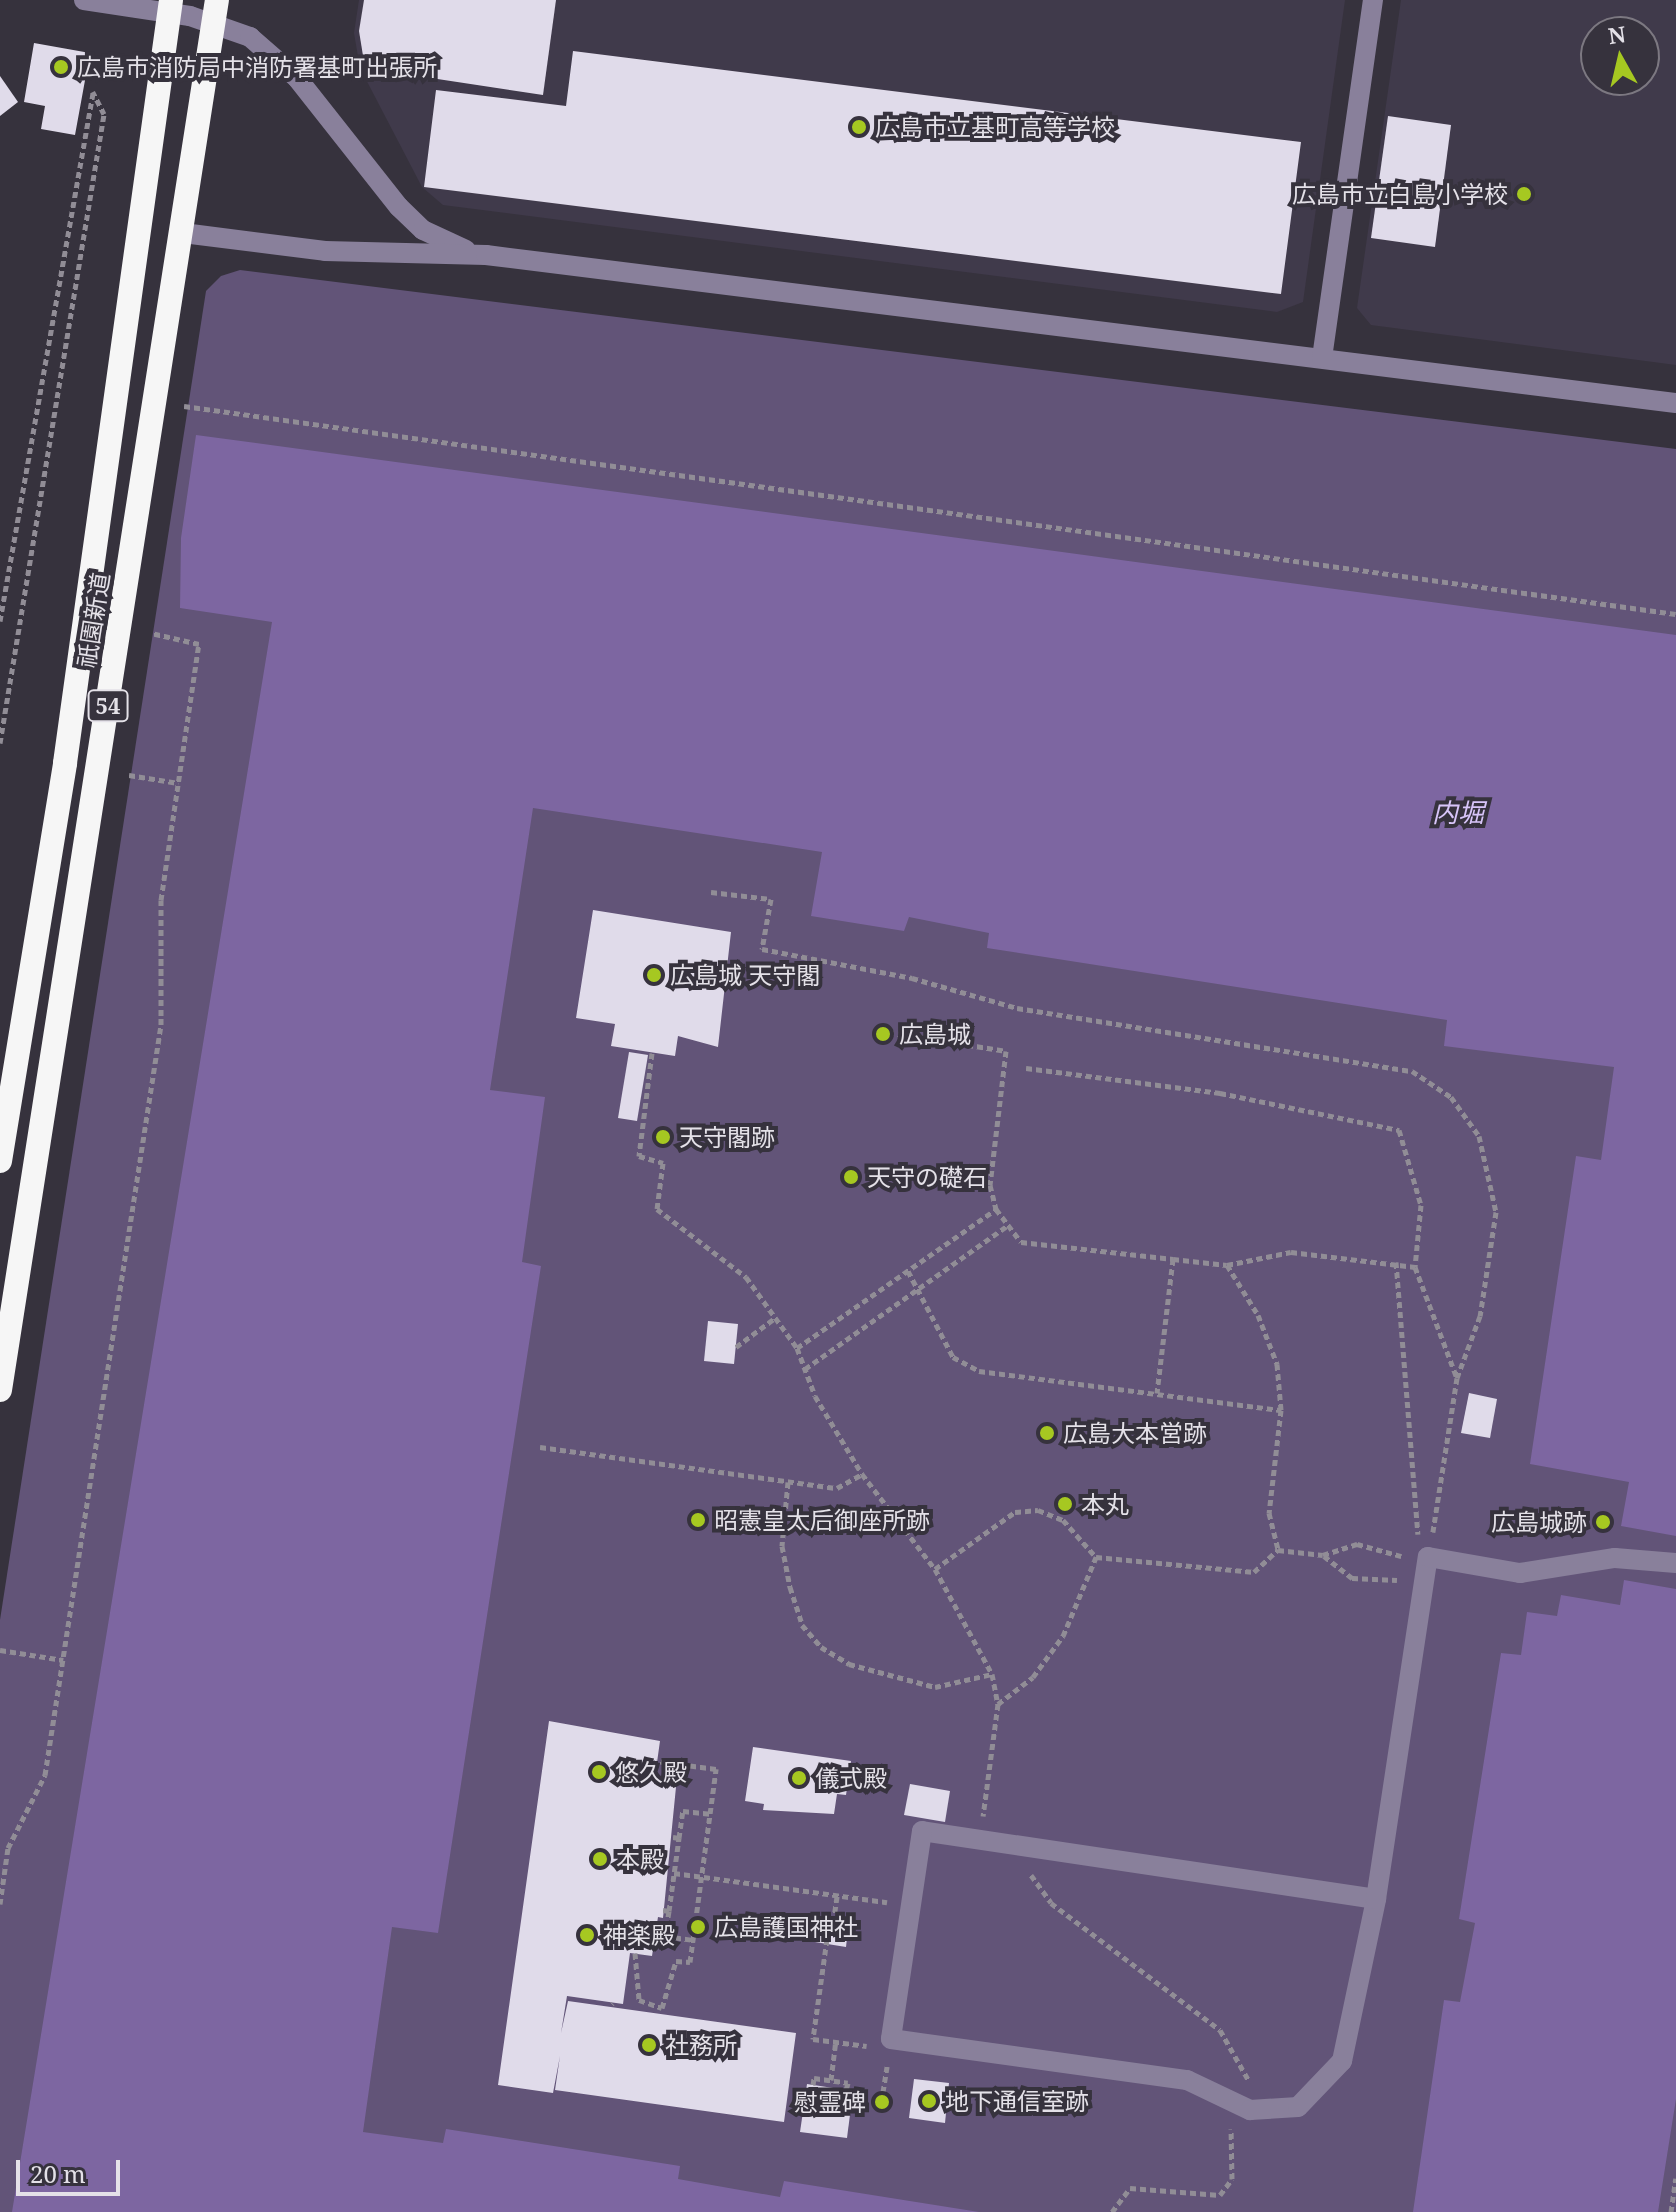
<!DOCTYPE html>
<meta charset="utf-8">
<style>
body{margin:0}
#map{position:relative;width:1676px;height:2212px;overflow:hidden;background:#36323d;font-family:"Noto Serif","Noto Sans JP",serif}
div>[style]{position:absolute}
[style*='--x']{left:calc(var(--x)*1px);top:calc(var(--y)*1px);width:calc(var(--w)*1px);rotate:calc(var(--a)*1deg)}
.built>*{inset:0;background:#403a4b}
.green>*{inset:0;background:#625478}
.water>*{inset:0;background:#7d66a1}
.building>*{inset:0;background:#e0dbea}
.path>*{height:5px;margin-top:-2.5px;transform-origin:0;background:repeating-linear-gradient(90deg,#918d96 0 6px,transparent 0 10px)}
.minor>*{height:20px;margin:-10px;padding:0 10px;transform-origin:10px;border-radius:10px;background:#89809b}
.highway>*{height:24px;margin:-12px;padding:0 12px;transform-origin:12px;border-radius:12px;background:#f6f6f6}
.dots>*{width:22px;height:22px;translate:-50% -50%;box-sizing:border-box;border:4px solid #36323d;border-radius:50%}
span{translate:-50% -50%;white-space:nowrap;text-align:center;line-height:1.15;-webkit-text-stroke:8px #36323d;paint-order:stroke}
.shield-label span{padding:2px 6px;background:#36323d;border:2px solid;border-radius:6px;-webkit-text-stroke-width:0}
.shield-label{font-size:22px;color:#e4e1e8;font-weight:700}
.poi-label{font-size:24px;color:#e4e1e8}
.left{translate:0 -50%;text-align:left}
.right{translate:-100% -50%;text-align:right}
.street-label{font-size:24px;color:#e4e1e8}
.water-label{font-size:26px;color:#d8c5f9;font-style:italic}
.north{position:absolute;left:1580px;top:16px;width:80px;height:80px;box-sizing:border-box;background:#36323d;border:2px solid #7c7881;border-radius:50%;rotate:352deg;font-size:22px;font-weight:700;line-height:32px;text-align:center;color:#e4e1e8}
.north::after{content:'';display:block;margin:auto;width:28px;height:36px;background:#a6c821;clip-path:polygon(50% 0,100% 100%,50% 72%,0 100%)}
.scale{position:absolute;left:16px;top:2160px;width:104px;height:36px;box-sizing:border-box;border:4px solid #e4e1e8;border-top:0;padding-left:10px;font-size:24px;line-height:28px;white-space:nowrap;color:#e4e1e8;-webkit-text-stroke:6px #36323d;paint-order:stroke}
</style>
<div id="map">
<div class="built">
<div style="clip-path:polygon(359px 0,1345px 0,1303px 302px,1277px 312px,443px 205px,422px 187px,360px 68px,354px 33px)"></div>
<div style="clip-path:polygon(evenodd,1401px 0,1676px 0,1676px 365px,1371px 325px,1357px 308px,1401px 0,1596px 32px,1644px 32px,1644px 80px,1596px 80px,1596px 32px)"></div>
</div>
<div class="green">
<div style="clip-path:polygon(240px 270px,1676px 449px,1676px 2212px,0 2212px,0 1620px,206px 291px,221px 276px)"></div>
</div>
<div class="water">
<div style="clip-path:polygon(196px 435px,1676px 635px,1676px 1536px,1621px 1526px,1629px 1482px,1530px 1464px,1576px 1156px,1601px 1160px,1614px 1067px,1444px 1046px,1447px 1020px,987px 948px,989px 933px,909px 917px,904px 931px,811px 916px,822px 852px,533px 808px,490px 1090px,545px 1097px,522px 1262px,541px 1266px,438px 1933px,392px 1927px,363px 2132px,443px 2143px,446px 2129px,680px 2166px,678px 2179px,780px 2197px,784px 2181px,979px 2212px,12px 2212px,272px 622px,180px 608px,181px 538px)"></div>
<div style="clip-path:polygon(1624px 1580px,1676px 1589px,1676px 2099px,1658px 2212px,1413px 2212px,1444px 2000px,1460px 2002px,1475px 1923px,1459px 1919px,1501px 1653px,1521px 1655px,1527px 1612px,1557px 1616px,1561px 1595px,1620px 1605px)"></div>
</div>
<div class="building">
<div style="clip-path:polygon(364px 0,556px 0,543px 95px,365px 68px,359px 31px)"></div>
<div style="clip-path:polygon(34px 43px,90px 53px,75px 135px,41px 129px,45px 106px,24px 102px)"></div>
<div style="clip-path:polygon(573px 51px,1301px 142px,1281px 294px,424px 187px,436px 90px,566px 106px)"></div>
<div style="clip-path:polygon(0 76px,18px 102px,0 116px)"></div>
<div style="clip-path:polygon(1388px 116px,1451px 125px,1435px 247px,1371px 238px)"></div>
<div style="clip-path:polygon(593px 910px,731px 932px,718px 1047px,678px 1036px,675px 1056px,611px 1046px,615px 1024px,576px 1018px)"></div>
<div style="clip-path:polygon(629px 1052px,648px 1055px,637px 1121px,618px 1118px)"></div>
<div style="clip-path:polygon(708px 1321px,738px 1324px,734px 1364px,704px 1361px)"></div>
<div style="clip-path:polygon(1469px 1393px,1497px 1399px,1490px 1438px,1461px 1433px)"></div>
<div style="clip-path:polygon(549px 1721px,660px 1741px,654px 1784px,676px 1787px,663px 1918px,658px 1917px,652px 1956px,630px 1953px,623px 2004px,567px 1996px,561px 2033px,568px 2001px,796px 2033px,784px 2122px,555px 2090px,560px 2056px,553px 2093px,498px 2085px)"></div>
<div style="clip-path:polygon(753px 1747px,851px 1761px,846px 1795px,837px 1794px,834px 1814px,763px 1810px,764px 1804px,745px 1801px)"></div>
<div style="clip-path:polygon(910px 1784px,950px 1791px,945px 1822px,904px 1815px)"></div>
<div style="clip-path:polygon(817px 1924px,848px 1929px,846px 1947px,815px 1942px)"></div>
<div style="clip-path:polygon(914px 2079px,949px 2083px,945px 2123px,909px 2118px)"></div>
<div style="clip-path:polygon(807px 2084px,853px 2091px,847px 2138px,800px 2132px)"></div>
</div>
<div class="path">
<div style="--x:184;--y:406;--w:1506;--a:7.94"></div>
<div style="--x:0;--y:621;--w:536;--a:-80.01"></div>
<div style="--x:0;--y:743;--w:638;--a:-80.61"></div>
<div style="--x:104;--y:114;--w:25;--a:-117"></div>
<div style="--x:129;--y:775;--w:50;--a:9.3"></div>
<div style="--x:711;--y:892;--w:60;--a:6.7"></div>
<div style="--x:771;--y:899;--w:51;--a:100.2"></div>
<div style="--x:762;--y:949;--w:153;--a:10.9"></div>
<div style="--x:912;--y:978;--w:109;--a:15.9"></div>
<div style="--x:1017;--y:1008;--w:400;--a:9.1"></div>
<div style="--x:1412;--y:1071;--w:47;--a:33.7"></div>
<div style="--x:1451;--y:1097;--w:48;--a:54.3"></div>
<div style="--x:1479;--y:1136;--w:78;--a:77.4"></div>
<div style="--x:1496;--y:1212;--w:105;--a:98.7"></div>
<div style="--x:1480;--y:1316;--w:66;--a:110.4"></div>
<div style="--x:888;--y:1032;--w:120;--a:9.1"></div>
<div style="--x:1006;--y:1051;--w:135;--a:96.8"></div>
<div style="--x:990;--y:1185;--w:25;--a:76"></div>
<div style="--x:996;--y:1209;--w:41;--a:52.9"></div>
<div style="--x:1021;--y:1242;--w:153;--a:6.4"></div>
<div style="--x:1173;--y:1259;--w:135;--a:96.8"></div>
<div style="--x:652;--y:1053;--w:104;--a:97.2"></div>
<div style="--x:639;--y:1156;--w:25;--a:16"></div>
<div style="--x:663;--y:1163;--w:46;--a:97.4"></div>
<div style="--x:657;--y:1209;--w:112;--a:37.4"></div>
<div style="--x:746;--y:1277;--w:87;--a:54.3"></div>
<div style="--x:797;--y:1348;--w:51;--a:69.4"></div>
<div style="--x:815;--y:1396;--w:91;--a:58.9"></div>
<div style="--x:862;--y:1474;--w:120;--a:52.5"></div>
<div style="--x:935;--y:1569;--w:98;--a:-35.5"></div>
<div style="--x:1015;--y:1512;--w:23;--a:-5"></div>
<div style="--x:1038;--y:1510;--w:27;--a:22"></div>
<div style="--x:1063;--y:1520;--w:50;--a:48.3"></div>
<div style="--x:1096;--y:1557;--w:159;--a:5.4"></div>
<div style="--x:1254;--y:1572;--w:33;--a:-43"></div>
<div style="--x:1278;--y:1550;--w:45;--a:6.3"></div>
<div style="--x:1323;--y:1555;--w:36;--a:-18"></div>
<div style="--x:1357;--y:1544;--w:46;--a:15.3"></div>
<div style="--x:1026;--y:1068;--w:196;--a:7.3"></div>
<div style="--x:1220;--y:1093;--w:183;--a:11.7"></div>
<div style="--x:1399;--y:1130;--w:78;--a:73.7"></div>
<div style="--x:1421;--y:1205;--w:62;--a:95.5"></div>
<div style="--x:1173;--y:1259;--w:54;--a:6.3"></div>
<div style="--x:1227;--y:1265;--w:59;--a:58.2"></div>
<div style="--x:1258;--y:1315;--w:53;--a:68.8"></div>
<div style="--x:1277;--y:1364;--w:46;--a:85"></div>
<div style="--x:1281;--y:1410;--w:104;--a:96.6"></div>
<div style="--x:1269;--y:1513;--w:38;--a:76"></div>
<div style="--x:1396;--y:1262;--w:273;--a:85.4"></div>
<div style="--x:1227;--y:1265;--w:65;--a:-11.5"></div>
<div style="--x:1291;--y:1252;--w:125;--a:6.9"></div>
<div style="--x:1415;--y:1267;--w:119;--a:69.3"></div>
<div style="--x:1457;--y:1378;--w:156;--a:98.9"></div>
<div style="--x:908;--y:1271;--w:97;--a:62.4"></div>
<div style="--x:953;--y:1357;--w:30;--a:28"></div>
<div style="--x:979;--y:1371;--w:305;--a:7.4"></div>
<div style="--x:736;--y:1347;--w:49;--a:-36.6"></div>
<div style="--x:797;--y:1348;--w:243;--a:-34.9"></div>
<div style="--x:805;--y:1369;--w:247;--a:-35.3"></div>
<div style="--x:540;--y:1447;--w:300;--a:7.9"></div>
<div style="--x:837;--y:1488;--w:29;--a:-29"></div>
<div style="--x:788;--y:1482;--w:64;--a:95.4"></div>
<div style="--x:782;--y:1546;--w:42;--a:79"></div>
<div style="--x:790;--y:1587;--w:40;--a:72"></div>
<div style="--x:802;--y:1625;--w:29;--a:49"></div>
<div style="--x:821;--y:1647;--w:33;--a:31"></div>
<div style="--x:849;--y:1664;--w:89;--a:15"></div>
<div style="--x:935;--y:1687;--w:58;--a:-12.8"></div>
<div style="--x:1324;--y:1556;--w:36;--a:38"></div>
<div style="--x:1352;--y:1578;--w:45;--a:2.5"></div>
<div style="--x:935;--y:1569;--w:119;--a:61.5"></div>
<div style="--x:992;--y:1674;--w:31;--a:79"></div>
<div style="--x:998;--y:1704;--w:113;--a:97.6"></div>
<div style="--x:0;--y:1650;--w:64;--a:9"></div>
<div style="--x:998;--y:1704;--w:44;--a:-37.6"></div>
<div style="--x:1033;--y:1677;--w:51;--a:-53.8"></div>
<div style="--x:1063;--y:1636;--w:86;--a:-67.3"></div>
<div style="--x:673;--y:1837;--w:6;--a:9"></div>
<div style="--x:679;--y:1838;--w:27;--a:-82"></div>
<div style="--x:683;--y:1811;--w:27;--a:6"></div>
<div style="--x:674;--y:1873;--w:215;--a:7.8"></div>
<div style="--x:1031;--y:1875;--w:34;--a:54"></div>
<div style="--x:1051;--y:1903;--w:211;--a:36.9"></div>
<div style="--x:1220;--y:2030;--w:59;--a:60.4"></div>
<div style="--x:0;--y:1904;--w:57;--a:-81.9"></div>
<div style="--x:8;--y:1848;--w:82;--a:-63.1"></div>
<div style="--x:45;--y:1775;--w:759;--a:-81.21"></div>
<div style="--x:161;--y:1025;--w:125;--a:-90"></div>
<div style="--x:161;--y:900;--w:259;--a:-81.6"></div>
<div style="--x:199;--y:644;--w:49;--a:-167.1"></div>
<div style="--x:663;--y:1910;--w:6;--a:9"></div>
<div style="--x:669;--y:1911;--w:25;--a:99"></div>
<div style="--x:665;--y:1936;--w:28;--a:8"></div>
<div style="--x:669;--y:1911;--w:74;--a:-82.2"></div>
<div style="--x:832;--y:1932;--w:37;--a:-82"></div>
<div style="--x:827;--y:1939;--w:101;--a:98"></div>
<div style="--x:813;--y:2039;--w:54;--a:7.4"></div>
<div style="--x:635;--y:1953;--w:47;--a:85.1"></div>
<div style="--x:639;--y:2000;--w:24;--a:19"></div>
<div style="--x:662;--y:2008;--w:49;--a:-73.4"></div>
<div style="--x:676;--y:1961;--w:14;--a:4"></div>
<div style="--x:690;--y:1962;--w:195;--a:-82.3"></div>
<div style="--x:716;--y:1769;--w:60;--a:-172.3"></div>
<div style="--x:612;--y:2004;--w:1;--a:-45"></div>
<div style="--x:831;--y:2080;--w:38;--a:-83"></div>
<div style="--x:813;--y:2085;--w:7;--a:-82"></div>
<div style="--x:814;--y:2078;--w:34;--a:8"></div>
<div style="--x:848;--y:2083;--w:7;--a:106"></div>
<div style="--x:883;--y:2092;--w:26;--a:-81"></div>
<div style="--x:1112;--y:2212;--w:30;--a:-53"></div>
<div style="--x:1130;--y:2188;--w:90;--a:4.4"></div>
<div style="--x:1220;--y:2195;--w:20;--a:-53"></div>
<div style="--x:1232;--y:2179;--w:50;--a:-91.1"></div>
<div style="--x:1671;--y:2212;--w:34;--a:-82"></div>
</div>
<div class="minor">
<div style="--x:84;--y:0;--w:107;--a:8.6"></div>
<div style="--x:190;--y:16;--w:64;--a:19.3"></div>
<div style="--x:250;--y:37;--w:62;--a:41.1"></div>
<div style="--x:297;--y:78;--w:164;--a:51.7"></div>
<div style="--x:399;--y:207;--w:33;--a:44"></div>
<div style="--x:423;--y:230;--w:47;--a:24.9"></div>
<div style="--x:183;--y:233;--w:143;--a:7.2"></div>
<div style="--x:325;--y:251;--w:161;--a:1.4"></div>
<div style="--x:486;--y:255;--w:1199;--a:7.09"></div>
<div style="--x:1322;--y:358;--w:362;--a:-81.9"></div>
<div style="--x:1376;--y:1899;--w:459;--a:-171.5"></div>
<div style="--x:922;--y:1831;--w:210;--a:98.5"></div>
<div style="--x:891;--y:2039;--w:299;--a:7.9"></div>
<div style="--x:1187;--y:2080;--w:70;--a:25.5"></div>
<div style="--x:1250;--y:2110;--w:48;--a:-3.6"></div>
<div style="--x:1298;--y:2107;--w:64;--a:-46.3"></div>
<div style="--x:1342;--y:2061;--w:166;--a:-78.1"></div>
<div style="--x:1376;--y:1899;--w:346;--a:-81.4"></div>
<div style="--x:1428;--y:1557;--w:93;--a:9.9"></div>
<div style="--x:1520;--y:1573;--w:96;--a:-9"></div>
<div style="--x:1615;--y:1558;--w:61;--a:4.7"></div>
</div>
<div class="highway">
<div style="--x:0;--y:1161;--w:403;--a:-80.7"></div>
<div style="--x:65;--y:763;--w:770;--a:-82.09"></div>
<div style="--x:0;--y:1390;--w:1407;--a:-81.13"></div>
</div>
<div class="dots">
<div style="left:61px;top:67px;background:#a6c821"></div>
<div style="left:859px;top:127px;background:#a6c821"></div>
<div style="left:1524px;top:194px;background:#a6c821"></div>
<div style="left:654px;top:975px;background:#a6c821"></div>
<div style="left:883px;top:1034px;background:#a6c821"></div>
<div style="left:663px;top:1137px;background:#a6c821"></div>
<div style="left:851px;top:1177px;background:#a6c821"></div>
<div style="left:1047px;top:1433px;background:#a6c821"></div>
<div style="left:1065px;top:1504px;background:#a6c821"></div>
<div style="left:698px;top:1520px;background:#a6c821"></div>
<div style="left:1603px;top:1522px;background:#a6c821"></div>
<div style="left:599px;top:1772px;background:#a6c821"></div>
<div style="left:799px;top:1778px;background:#a6c821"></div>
<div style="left:600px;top:1859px;background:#a6c821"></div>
<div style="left:698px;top:1927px;background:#a6c821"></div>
<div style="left:587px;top:1935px;background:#a6c821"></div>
<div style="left:649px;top:2045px;background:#a6c821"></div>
<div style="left:929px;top:2101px;background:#a6c821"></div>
<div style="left:882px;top:2102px;background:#a6c821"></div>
</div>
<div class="shield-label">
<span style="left:108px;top:706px">54</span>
</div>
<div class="poi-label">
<span class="left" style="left:77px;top:67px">広島市消防局中消防署基町出張所</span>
<span class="left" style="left:875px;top:127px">広島市立基町高等学校</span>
<span class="right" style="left:1508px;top:194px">広島市立白島小学校</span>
<span class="left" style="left:670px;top:975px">広島城 天守閣</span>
<span class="left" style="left:899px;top:1034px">広島城</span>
<span class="left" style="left:679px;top:1137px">天守閣跡</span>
<span class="left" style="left:867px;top:1177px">天守の礎石</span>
<span class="left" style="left:1063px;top:1433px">広島大本営跡</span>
<span class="left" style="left:1081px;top:1504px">本丸</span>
<span class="left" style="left:714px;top:1520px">昭憲皇太后御座所跡</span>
<span class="right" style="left:1587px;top:1522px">広島城跡</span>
<span class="left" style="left:615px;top:1772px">悠久殿</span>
<span class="left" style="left:815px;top:1778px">儀式殿</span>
<span class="left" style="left:616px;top:1859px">本殿</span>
<span class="left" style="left:714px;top:1927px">広島護国神社</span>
<span class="left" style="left:603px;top:1935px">神楽殿</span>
<span class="left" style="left:665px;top:2045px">社務所</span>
<span class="left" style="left:945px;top:2101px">地下通信室跡</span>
<span class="right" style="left:866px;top:2102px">慰霊碑</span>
</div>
<div class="street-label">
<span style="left:93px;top:620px;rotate:-81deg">祇園新道</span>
</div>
<div class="water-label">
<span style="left:1458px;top:813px">内堀</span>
</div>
<div class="north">N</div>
<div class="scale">20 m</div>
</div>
